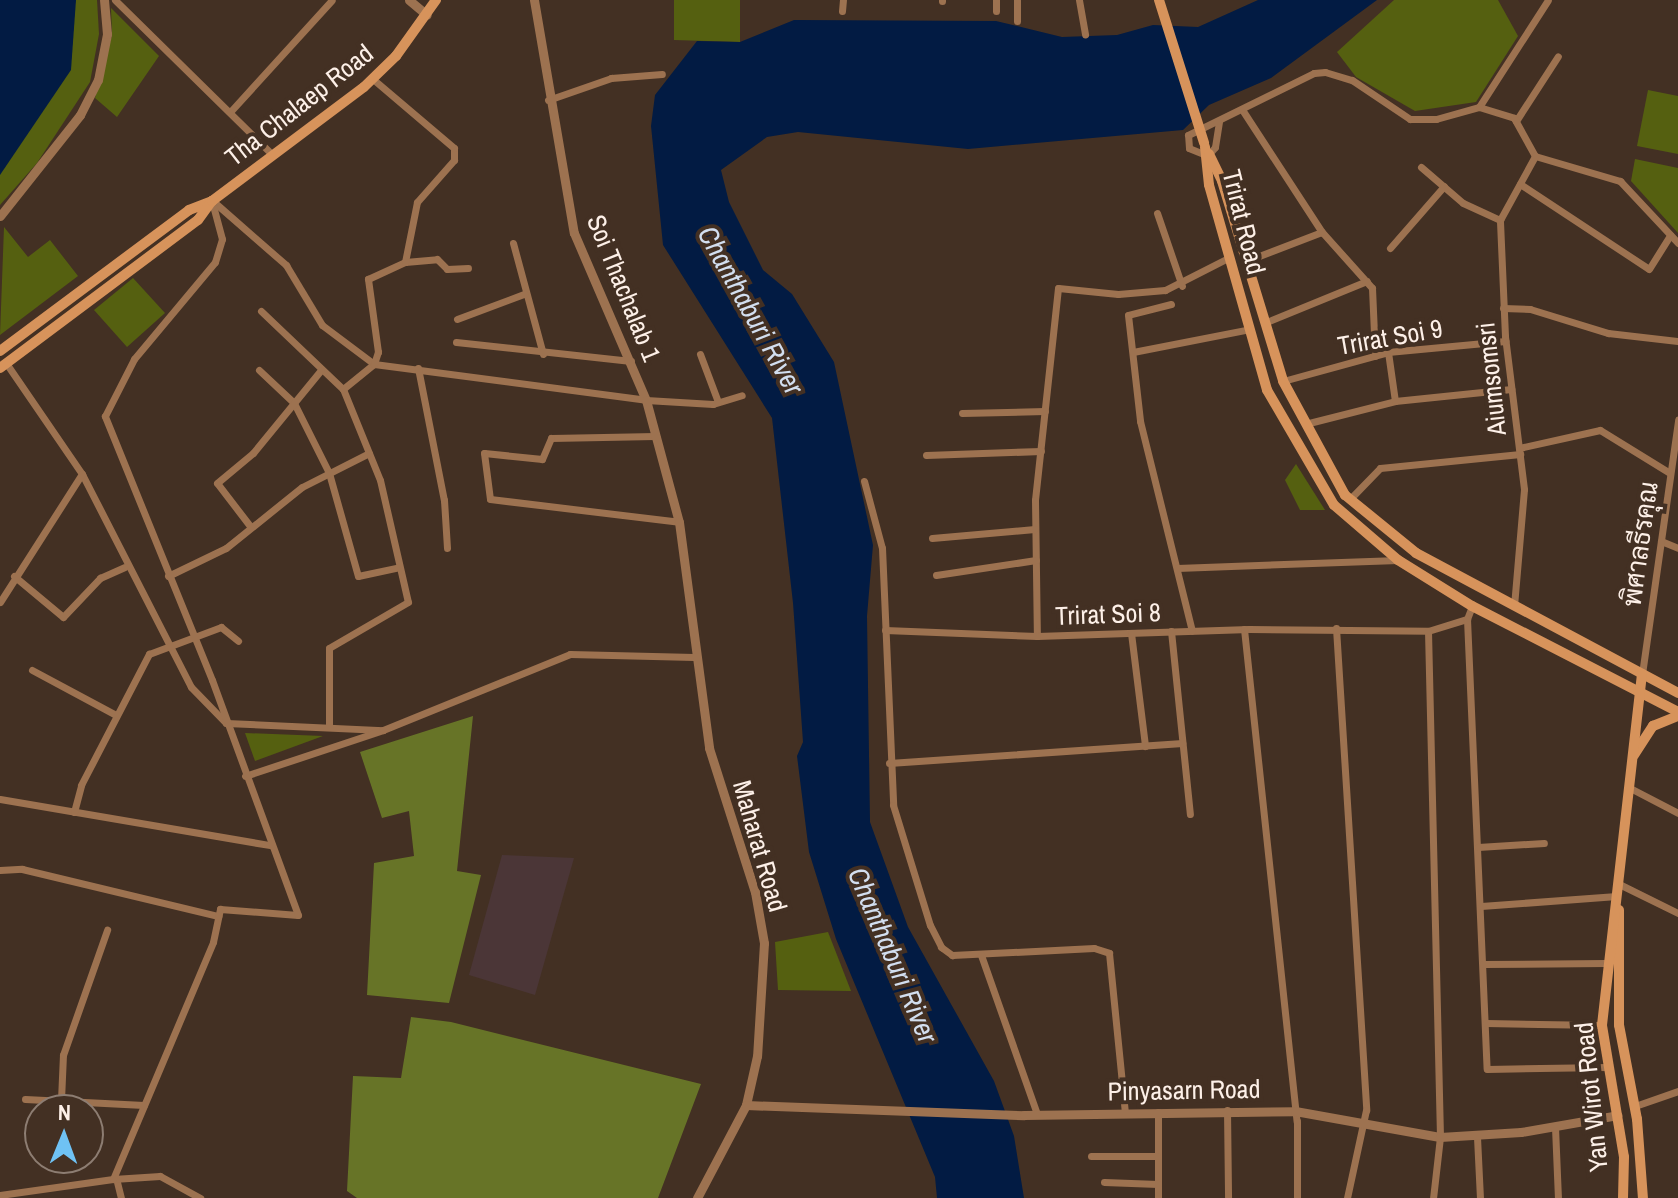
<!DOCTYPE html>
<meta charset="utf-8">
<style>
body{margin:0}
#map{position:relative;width:1678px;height:1198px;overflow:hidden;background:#433023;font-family:"Archivo Narrow",Sarabun,sans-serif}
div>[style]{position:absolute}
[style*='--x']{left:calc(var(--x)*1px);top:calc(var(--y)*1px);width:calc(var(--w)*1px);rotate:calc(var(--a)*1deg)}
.education>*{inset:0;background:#4b3637}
.green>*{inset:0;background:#556010}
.forest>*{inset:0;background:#677427}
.water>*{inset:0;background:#021b43}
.minor>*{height:7px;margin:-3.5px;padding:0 3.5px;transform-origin:3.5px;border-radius:3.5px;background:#9d7250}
.tertiary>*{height:9px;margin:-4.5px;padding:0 4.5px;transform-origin:4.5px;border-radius:4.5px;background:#9d7250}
.secondary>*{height:10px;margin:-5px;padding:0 5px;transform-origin:5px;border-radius:5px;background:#d7935b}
.secondary-bridge>*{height:10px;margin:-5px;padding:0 5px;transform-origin:5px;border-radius:5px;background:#d7935b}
span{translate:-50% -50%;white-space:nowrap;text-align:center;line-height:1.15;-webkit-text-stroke:8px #433023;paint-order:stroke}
.street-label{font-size:26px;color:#fdf0e8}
.water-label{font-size:28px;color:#d2deef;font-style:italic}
.north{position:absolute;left:24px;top:1094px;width:80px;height:80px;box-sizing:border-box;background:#433023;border:2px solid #8d7d72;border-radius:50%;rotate:1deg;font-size:22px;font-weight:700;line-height:32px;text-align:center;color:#fdf0e8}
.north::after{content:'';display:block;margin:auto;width:28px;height:36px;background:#6fc2f4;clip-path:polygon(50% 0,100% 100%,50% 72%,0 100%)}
</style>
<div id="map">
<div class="education">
<div style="clip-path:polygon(502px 855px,574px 858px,535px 995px,469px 975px)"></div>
</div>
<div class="green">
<div style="clip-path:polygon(0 0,97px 0,99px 34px,90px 82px,37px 163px,0 205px)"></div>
<div style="clip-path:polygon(674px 0,740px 0,740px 42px,674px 40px)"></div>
<div style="clip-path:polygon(1394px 0,1498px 0,1518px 36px,1476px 102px,1415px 111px,1356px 77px,1337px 52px)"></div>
<div style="clip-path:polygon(111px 8px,159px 56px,117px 117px,95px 98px,112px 35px)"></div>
<div style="clip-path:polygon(1648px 90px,1678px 96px,1678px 154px,1637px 146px)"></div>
<div style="clip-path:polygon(1635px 159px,1678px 168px,1678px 233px,1631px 181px)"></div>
<div style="clip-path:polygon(4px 227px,28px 257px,50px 240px,78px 276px,0 335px)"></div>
<div style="clip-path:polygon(133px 278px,165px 313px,127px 347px,94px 310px)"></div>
<div style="clip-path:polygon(1296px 464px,1325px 510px,1300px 510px,1285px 480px)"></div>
<div style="clip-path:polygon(245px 733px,323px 736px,255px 761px)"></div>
<div style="clip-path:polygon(828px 932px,851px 991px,778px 990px,775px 942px)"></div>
</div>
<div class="forest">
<div style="clip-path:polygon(473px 716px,457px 871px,481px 875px,449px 1003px,367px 995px,374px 863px,414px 856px,409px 811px,382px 818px,360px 752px)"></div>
<div style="clip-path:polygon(411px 1017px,451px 1022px,701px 1084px,658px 1198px,357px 1198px,347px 1191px,353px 1076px,401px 1078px)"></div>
</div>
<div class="water">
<div style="clip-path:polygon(0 0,76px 0,71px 70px,0 175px)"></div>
<div style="clip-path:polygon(1258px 0,1377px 0,1271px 78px,1209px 105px,1183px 130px,968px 149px,798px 132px,767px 137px,721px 170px,729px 202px,763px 270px,792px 294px,834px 362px,873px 545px,867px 616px,870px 822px,908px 927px,994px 1081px,1014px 1136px,1024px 1198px,937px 1198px,935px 1177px,836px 939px,809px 852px,797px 756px,803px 742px,793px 603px,772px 418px,663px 245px,651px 126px,655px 95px,697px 41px,740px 42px,794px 20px,996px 21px,1062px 37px,1117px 35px,1153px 25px,1198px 27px)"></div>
</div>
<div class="minor">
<div style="--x:115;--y:0;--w:221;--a:44.5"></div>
<div style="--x:996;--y:0;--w:11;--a:90"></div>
<div style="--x:1017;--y:0;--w:21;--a:90"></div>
<div style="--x:1079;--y:0;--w:35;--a:80"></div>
<div style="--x:942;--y:1;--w:1;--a:-90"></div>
<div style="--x:842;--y:11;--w:11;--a:-85"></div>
<div style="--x:548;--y:100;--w:67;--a:-19.2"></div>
<div style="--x:611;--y:78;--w:51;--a:-4.5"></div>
<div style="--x:1479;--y:107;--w:127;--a:-57.2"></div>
<div style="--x:1243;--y:111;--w:145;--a:56.9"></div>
<div style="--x:1322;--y:232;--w:75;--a:48.2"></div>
<div style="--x:1372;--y:288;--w:68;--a:87.5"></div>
<div style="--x:230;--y:112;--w:151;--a:-47.7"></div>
<div style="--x:1516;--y:121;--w:77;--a:-57.1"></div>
<div style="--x:1209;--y:154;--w:9;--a:-49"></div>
<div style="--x:1215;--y:147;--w:26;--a:-81"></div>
<div style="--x:1206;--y:155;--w:18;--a:-158"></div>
<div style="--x:1189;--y:148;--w:13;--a:-94"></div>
<div style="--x:1188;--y:135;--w:140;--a:-26.2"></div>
<div style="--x:1314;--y:73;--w:11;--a:-5"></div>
<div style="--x:1325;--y:72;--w:28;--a:17"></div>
<div style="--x:1352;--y:80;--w:70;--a:33.9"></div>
<div style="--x:1410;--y:119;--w:26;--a:0"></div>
<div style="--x:1436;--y:119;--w:45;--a:-15.6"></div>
<div style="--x:1479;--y:107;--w:37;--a:17"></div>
<div style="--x:1514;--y:118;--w:43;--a:61.1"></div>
<div style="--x:1535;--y:156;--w:89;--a:16.4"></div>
<div style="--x:1620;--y:181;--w:85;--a:46.9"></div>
<div style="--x:1421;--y:167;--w:55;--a:40.6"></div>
<div style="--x:1463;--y:203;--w:41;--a:24.7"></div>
<div style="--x:1520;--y:184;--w:154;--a:33.4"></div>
<div style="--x:1649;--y:269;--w:40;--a:-58"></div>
<div style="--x:214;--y:202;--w:96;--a:41.2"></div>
<div style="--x:286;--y:265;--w:70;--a:59"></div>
<div style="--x:322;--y:325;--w:65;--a:36.9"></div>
<div style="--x:374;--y:364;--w:274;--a:7.5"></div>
<div style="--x:646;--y:400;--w:67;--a:3.4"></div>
<div style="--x:713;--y:404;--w:30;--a:-17"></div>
<div style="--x:1157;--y:213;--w:77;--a:71.1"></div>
<div style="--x:513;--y:243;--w:115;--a:74.9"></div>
<div style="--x:1390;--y:248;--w:82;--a:-48.9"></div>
<div style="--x:1230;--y:257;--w:73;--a:153.1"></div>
<div style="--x:1165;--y:290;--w:47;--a:175.1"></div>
<div style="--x:1118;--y:294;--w:60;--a:-174.3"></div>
<div style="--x:1058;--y:288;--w:213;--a:96.2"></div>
<div style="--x:1035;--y:500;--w:136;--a:89.2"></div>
<div style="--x:1037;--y:636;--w:212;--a:-1.9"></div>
<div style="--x:1249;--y:629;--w:179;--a:0.6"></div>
<div style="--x:1428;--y:631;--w:41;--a:-17.1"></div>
<div style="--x:1467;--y:619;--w:14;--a:-69"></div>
<div style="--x:1246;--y:261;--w:81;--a:-20.9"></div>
<div style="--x:405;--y:262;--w:32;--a:-5"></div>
<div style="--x:437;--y:259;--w:14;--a:45"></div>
<div style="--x:447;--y:269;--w:21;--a:-3"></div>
<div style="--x:1171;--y:304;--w:44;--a:165.7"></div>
<div style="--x:1128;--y:315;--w:107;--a:83.5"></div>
<div style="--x:1140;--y:421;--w:216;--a:76.1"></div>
<div style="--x:1503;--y:308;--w:27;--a:2"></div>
<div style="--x:1530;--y:309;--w:82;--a:17.1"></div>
<div style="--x:1608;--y:333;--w:70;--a:6.5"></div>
<div style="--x:261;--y:311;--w:113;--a:43.6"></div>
<div style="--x:343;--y:389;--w:98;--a:67.9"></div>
<div style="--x:380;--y:480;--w:125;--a:77.1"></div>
<div style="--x:408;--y:602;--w:91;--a:149.8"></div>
<div style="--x:329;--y:648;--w:79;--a:90"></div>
<div style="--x:457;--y:319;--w:72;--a:-20.5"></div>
<div style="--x:1264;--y:323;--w:111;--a:-22.2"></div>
<div style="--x:456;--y:342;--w:176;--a:6.2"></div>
<div style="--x:1133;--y:352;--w:119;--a:-11.1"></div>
<div style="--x:1388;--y:352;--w:49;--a:81.9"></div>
<div style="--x:700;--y:354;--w:51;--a:69.4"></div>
<div style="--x:6;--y:363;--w:135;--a:55.6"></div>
<div style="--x:82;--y:474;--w:239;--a:62.9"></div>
<div style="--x:191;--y:687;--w:50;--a:45.8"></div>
<div style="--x:226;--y:723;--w:157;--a:2.6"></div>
<div style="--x:418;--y:368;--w:135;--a:78.9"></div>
<div style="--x:444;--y:500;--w:48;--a:86.4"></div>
<div style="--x:259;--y:370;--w:48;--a:43.3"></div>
<div style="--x:294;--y:403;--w:78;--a:63.4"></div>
<div style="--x:329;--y:473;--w:107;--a:74.3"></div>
<div style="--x:358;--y:576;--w:39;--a:-12"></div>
<div style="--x:1283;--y:381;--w:109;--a:-15.4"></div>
<div style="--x:1388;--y:352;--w:118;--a:-5.4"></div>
<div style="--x:343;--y:389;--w:40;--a:-39"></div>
<div style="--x:374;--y:364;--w:13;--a:-72"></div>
<div style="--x:378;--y:352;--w:74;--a:-97.8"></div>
<div style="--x:368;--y:279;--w:41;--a:-24.7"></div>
<div style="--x:405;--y:262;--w:61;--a:-78.7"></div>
<div style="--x:417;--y:202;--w:56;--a:-48.6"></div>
<div style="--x:454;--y:160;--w:12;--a:-90"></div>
<div style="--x:454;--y:148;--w:106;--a:-139.6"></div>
<div style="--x:962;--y:413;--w:83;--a:-1.4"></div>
<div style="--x:1305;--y:424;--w:93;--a:-14.3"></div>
<div style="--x:1395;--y:401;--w:117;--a:-5.9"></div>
<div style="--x:655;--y:436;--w:104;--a:178.9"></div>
<div style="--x:551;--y:438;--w:23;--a:113"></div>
<div style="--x:542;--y:459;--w:58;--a:-174.1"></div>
<div style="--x:484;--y:453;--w:46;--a:82.6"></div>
<div style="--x:490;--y:499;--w:190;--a:6.9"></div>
<div style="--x:1519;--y:448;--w:83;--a:-12.5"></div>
<div style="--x:1600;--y:430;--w:82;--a:31.6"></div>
<div style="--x:926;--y:455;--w:115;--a:-2"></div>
<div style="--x:864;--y:481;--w:69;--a:75"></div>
<div style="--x:882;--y:548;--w:257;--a:87.5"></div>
<div style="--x:893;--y:805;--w:126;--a:72.9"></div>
<div style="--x:930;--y:925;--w:25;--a:63"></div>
<div style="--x:941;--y:947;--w:14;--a:36"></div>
<div style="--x:952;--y:955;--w:142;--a:-2.8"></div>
<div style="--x:1094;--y:948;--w:16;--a:18"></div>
<div style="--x:1109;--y:953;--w:160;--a:84.3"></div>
<div style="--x:1350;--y:499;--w:43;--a:-45.9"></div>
<div style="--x:1380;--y:468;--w:141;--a:-5.7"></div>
<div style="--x:250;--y:526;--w:54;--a:-127.5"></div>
<div style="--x:217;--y:483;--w:47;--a:-39.8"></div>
<div style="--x:253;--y:453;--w:107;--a:-50.7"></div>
<div style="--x:932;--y:538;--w:103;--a:-5"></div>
<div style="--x:1661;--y:541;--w:18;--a:22"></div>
<div style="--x:1177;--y:568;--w:221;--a:-2.1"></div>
<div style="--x:936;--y:575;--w:101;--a:-8.5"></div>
<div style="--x:14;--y:576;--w:64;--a:39.9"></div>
<div style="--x:63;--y:617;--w:54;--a:-46.5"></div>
<div style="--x:100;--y:578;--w:27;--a:-24"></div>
<div style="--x:168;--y:576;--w:64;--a:-25.8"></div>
<div style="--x:226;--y:548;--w:97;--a:-38.8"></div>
<div style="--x:302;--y:487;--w:75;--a:-26.9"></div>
<div style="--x:0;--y:602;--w:152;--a:-57.4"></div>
<div style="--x:1514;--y:606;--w:117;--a:-85.1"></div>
<div style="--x:1524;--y:489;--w:154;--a:-97.1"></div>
<div style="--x:1505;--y:336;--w:116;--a:-92.5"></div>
<div style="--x:1500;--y:220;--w:73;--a:-61.3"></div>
<div style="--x:1467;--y:619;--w:450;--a:87.5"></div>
<div style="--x:1487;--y:1069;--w:120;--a:-1"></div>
<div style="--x:1336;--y:628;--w:483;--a:86.4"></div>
<div style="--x:1366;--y:1110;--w:90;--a:102.2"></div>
<div style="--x:1244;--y:629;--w:495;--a:83.9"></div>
<div style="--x:1297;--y:1121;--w:77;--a:90"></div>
<div style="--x:885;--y:630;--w:152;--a:2.3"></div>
<div style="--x:1171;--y:631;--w:184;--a:84.1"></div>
<div style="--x:1428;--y:631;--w:506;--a:88.64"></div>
<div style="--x:1440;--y:1137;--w:61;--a:96.5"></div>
<div style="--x:1131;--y:633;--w:114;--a:82.9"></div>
<div style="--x:32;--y:670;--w:95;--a:28.2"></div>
<div style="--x:1642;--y:674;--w:257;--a:-81.9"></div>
<div style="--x:889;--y:763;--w:294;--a:-3.9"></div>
<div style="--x:245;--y:776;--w:145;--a:-18.4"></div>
<div style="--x:383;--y:730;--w:202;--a:-22.1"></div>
<div style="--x:570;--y:654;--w:124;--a:1.4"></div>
<div style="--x:1630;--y:788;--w:54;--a:27.5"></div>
<div style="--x:0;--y:799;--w:274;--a:9.7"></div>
<div style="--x:74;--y:812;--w:28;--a:-75"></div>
<div style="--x:81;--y:785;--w:148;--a:-62.6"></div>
<div style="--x:149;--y:654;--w:77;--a:-20.6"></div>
<div style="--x:221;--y:627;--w:22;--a:39"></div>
<div style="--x:1478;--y:847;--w:66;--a:-3.5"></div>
<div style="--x:0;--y:870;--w:22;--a:-3"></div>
<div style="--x:22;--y:869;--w:202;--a:13.5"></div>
<div style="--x:1619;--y:884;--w:66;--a:26.2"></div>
<div style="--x:1481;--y:906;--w:136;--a:-4.2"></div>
<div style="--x:981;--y:955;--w:169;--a:70.6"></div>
<div style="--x:1483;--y:964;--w:123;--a:-0.5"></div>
<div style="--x:1486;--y:1023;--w:116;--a:1"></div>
<div style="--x:25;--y:1099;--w:119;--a:2.9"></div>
<div style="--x:61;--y:1100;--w:45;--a:-87.5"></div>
<div style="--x:63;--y:1055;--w:133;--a:-70.6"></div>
<div style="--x:1635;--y:1106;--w:46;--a:-19.2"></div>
<div style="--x:1227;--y:1110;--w:88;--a:89.3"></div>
<div style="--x:1158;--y:1112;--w:86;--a:90"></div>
<div style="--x:1555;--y:1127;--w:71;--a:87.6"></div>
<div style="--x:1477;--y:1137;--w:61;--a:87.2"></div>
<div style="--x:1091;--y:1156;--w:66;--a:0"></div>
<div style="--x:116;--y:1178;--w:21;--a:76"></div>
<div style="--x:113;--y:1179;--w:47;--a:-3.7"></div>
<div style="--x:160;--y:1176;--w:46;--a:28.8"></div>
<div style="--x:1104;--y:1182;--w:54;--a:2.1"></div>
<div style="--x:0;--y:1195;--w:114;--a:-8.1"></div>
<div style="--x:113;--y:1179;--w:257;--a:-67.1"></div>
<div style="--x:213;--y:942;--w:34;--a:-78"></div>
<div style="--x:220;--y:909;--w:78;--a:4.4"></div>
<div style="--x:298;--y:915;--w:250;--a:-110.1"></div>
<div style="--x:212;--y:680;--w:285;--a:-112.1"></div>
<div style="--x:105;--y:416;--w:64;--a:-63"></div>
<div style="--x:134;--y:359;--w:126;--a:-50.1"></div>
<div style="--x:215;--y:262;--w:24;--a:-73"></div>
<div style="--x:222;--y:239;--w:39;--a:-105"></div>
</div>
<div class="tertiary">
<div style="--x:409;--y:0;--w:23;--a:40"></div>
<div style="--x:534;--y:0;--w:236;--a:80.3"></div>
<div style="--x:574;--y:233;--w:182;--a:66.7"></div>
<div style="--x:646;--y:400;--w:126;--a:74.9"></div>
<div style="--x:679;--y:522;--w:228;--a:82.4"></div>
<div style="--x:709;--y:748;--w:151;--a:72.3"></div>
<div style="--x:755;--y:892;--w:52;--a:80"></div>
<div style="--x:764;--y:943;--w:113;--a:93.5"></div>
<div style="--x:757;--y:1056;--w:50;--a:102.7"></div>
<div style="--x:746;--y:1105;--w:105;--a:117.8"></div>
<div style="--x:0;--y:216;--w:129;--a:-51.6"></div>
<div style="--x:80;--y:115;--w:39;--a:-63"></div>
<div style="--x:98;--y:80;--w:47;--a:-78.9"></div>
<div style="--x:107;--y:34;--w:34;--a:-95"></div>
<div style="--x:746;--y:1105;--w:278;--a:2.1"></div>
<div style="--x:1024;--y:1115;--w:271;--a:-0.8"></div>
<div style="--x:1295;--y:1111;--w:147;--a:10.2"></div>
<div style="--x:1440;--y:1137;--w:81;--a:-3.5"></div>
<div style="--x:1521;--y:1132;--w:98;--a:-9.9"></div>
</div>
<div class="secondary">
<div style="--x:1205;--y:147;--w:38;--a:84"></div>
<div style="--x:1209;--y:185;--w:213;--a:74.2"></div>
<div style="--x:1267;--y:390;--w:133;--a:59.8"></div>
<div style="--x:1334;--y:505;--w:84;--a:40.7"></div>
<div style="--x:1398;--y:560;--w:87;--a:31.9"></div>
<div style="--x:1472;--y:606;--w:232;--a:27.2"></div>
<div style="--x:1209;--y:154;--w:30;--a:64"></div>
<div style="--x:1222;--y:181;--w:209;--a:73"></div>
<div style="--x:1283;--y:381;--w:130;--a:61.5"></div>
<div style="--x:1345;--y:495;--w:92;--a:39.2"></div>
<div style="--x:1416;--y:553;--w:297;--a:28.1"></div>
<div style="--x:0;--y:351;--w:236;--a:-36.7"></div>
<div style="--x:189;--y:210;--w:25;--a:-21"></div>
<div style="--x:0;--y:368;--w:247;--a:-36.8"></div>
<div style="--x:198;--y:220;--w:24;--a:-54"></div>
<div style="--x:212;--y:201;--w:190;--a:-36.9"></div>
<div style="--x:364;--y:87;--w:45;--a:-44.1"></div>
<div style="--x:396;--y:56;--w:69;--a:-54.5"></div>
<div style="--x:1634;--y:755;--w:35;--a:-57"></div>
<div style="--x:1653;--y:726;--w:27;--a:-22"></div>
<div style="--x:1619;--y:910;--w:115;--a:90"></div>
<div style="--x:1619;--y:1025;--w:96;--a:79.2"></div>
<div style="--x:1637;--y:1119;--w:79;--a:85.7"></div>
<div style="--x:1623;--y:1198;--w:41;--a:-88.6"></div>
<div style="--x:1624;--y:1157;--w:134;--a:-99.5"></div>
<div style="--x:1602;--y:1025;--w:353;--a:-83.5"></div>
</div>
<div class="secondary-bridge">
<div style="--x:1159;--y:0;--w:150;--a:72.5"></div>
</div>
<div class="street-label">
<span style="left:299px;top:105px;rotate:-38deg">Tha Chalaep Road</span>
<span style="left:1244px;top:222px;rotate:76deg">Trirat Road</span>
<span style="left:624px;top:288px;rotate:68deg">Soi Thachalab 1</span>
<span style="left:1390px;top:337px;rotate:-10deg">Trirat Soi 9</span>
<span style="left:1491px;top:379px;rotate:-96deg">Aiumsomsri</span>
<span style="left:1640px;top:544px;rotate:-82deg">พิศาลธีรคุณ</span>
<span style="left:1108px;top:614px;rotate:-2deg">Trirat Soi 8</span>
<span style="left:760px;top:846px;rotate:74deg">Maharat Road</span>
<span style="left:1184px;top:1090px;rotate:-1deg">Pinyasarn Road</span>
<span style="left:1591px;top:1097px;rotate:-96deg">Yan Wirot Road</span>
</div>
<div class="water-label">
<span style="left:751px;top:310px;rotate:61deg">Chanthaburi River</span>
<span style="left:893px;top:955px;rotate:67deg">Chanthaburi River</span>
</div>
<div class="north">N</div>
</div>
